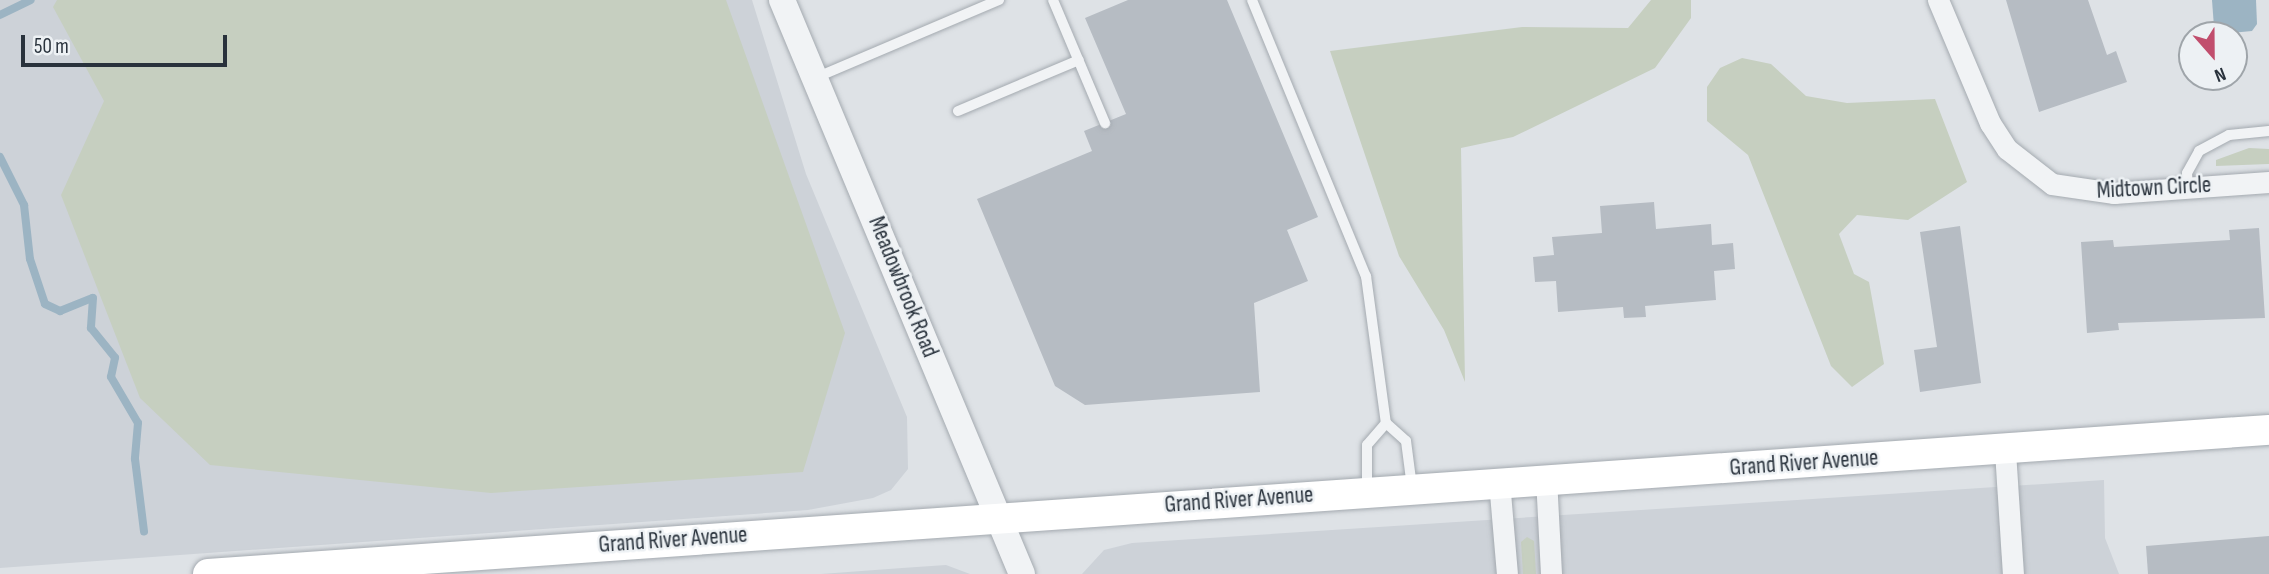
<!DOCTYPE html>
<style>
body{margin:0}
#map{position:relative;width:2269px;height:574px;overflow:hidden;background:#dee2e6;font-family:"Sofia Sans Condensed",sans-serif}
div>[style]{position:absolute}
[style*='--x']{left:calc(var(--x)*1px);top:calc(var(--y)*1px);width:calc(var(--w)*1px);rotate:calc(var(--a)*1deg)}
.built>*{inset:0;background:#cdd2d8}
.green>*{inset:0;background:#c6cfc0}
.water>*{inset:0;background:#9cb4c3}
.stream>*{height:8px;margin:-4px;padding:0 4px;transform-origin:4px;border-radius:4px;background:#9cb4c3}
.building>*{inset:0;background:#b6bcc3}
.roads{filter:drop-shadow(0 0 2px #a4aab0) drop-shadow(0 0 2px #a4aab0)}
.service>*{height:10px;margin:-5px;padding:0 5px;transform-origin:5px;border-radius:5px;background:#f1f3f5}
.minor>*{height:21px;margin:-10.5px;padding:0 10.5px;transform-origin:10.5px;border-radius:10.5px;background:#f1f3f5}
.tertiary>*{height:26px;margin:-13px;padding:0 13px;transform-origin:13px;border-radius:13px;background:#f1f3f5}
.secondary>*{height:30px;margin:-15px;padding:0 15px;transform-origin:15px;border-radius:15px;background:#fff}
span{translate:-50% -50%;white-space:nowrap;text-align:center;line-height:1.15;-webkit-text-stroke:5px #edf1f4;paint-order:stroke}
.street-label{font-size:23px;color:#29323c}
.north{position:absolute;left:2178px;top:21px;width:70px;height:70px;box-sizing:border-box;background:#edf1f4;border:2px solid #9fa5aa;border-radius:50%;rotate:159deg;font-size:19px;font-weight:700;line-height:28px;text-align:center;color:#29323c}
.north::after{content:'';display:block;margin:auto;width:24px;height:32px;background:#c14e6d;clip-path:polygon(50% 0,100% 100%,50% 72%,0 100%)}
.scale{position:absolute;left:21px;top:35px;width:206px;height:32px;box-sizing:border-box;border:4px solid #29323c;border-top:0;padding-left:9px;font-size:21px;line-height:24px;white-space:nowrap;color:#29323c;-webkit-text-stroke:5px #edf1f4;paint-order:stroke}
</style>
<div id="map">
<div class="built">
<div style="clip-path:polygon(0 0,752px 0,806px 174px,907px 417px,908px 469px,891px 490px,873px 498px,808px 510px,0 568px)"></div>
<div style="clip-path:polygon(2104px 480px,2105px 538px,2119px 574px,1082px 574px,1104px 550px,1132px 543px)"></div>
<div style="clip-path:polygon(946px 565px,970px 574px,821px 574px,902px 568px)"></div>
</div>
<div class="green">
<div style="clip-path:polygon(57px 0,726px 0,845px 333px,803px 472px,491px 493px,210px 465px,140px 398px,61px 195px,104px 101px,53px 7px)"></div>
<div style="clip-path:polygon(1651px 0,1691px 0,1691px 18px,1655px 68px,1513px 137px,1461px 148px,1465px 382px,1444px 330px,1399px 256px,1330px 51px,1522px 27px,1628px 28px)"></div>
<div style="clip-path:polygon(1742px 58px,1771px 64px,1806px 96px,1847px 103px,1935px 99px,1967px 182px,1908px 220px,1857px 215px,1839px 234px,1854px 274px,1869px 282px,1884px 364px,1852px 387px,1831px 366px,1748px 155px,1707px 121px,1707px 87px,1720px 68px)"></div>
<div style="clip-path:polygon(2249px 148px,2269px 149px,2269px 164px,2216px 166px,2216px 160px)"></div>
<div style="clip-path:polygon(1527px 537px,1534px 541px,1536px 574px,1523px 574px,1521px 542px)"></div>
</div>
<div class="water">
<div style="clip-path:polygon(2212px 0,2256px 0,2257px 24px,2252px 31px,2220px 34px,2214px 27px)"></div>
</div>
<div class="stream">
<div style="--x:0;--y:15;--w:34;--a:-26"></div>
<div style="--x:0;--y:157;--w:54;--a:63.4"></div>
<div style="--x:24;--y:205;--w:54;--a:83.7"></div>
<div style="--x:30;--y:259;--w:47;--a:71.6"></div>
<div style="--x:45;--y:304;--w:17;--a:25"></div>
<div style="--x:60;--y:311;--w:35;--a:-22"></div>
<div style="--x:93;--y:298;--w:30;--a:94"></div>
<div style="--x:91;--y:328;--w:38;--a:51"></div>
<div style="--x:115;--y:358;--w:19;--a:102"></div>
<div style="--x:111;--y:377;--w:53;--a:59.6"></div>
<div style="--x:138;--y:423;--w:36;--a:95"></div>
<div style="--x:135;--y:459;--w:73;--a:82.9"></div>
</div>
<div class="building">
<div style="clip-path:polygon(1128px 0,1227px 0,1318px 217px,1287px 230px,1308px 281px,1254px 303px,1260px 392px,1085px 405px,1055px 386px,977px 199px,1092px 151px,1084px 131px,1126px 114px,1085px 18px)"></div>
<div style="clip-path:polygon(2006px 0,2088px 0,2107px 55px,2116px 51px,2127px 82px,2039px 112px)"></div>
<div style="clip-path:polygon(1654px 202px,1656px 229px,1711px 224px,1712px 245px,1733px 243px,1735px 269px,1714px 271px,1716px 300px,1645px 306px,1646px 317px,1624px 318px,1623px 307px,1558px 312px,1556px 281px,1535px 282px,1533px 257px,1554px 255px,1552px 237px,1602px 233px,1600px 206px)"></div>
<div style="clip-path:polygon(1960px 226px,1981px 383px,1920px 392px,1914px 350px,1937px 347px,1920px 232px)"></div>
<div style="clip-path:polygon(2259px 228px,2265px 318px,2118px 323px,2119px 330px,2087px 333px,2081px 242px,2113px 240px,2114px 247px,2230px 240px,2229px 230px)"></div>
<div style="clip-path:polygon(2269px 536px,2269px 574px,2148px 574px,2146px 546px)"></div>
</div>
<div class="roads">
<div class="service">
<div style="--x:1053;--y:0;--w:134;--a:67.1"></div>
<div style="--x:1252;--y:0;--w:299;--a:67.6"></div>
<div style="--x:1366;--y:276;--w:148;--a:82.3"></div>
<div style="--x:815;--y:78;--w:200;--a:-23"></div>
<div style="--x:958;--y:111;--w:131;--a:-22.9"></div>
<div style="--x:2188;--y:187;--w:14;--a:-94"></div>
<div style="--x:2187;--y:173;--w:25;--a:-61"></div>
<div style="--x:2199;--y:151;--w:34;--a:-28"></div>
<div style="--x:2229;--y:135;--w:40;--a:-5.7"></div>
<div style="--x:1367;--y:490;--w:45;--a:-90"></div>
<div style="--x:1367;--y:445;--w:29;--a:-49"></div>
<div style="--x:1386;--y:423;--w:27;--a:42"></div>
<div style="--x:1406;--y:441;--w:46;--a:82.6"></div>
</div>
<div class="minor">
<div style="--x:1938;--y:0;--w:134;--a:67.1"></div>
<div style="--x:1990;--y:123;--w:31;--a:57"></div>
<div style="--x:2007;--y:149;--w:57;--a:37.9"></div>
<div style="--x:2052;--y:184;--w:63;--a:8.3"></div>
<div style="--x:2114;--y:193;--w:155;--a:-4.1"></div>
<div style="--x:2005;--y:451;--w:123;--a:86.3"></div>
<div style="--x:1546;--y:478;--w:96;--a:87"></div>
<div style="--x:1499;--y:481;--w:93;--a:85.1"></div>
</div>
<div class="tertiary">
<div style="--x:782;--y:0;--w:622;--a:67.31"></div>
</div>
<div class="secondary">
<div style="--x:208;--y:574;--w:2066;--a:-4"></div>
</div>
</div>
<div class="street-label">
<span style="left:2154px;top:188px;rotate:-3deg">Midtown Circle</span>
<span style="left:903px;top:287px;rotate:68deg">Meadowbrook Road</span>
<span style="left:1804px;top:463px;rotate:-4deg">Grand River Avenue</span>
<span style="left:1239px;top:500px;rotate:-4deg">Grand River Avenue</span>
<span style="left:673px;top:540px;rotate:-4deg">Grand River Avenue</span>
</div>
<div class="north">N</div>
<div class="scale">50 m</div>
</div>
